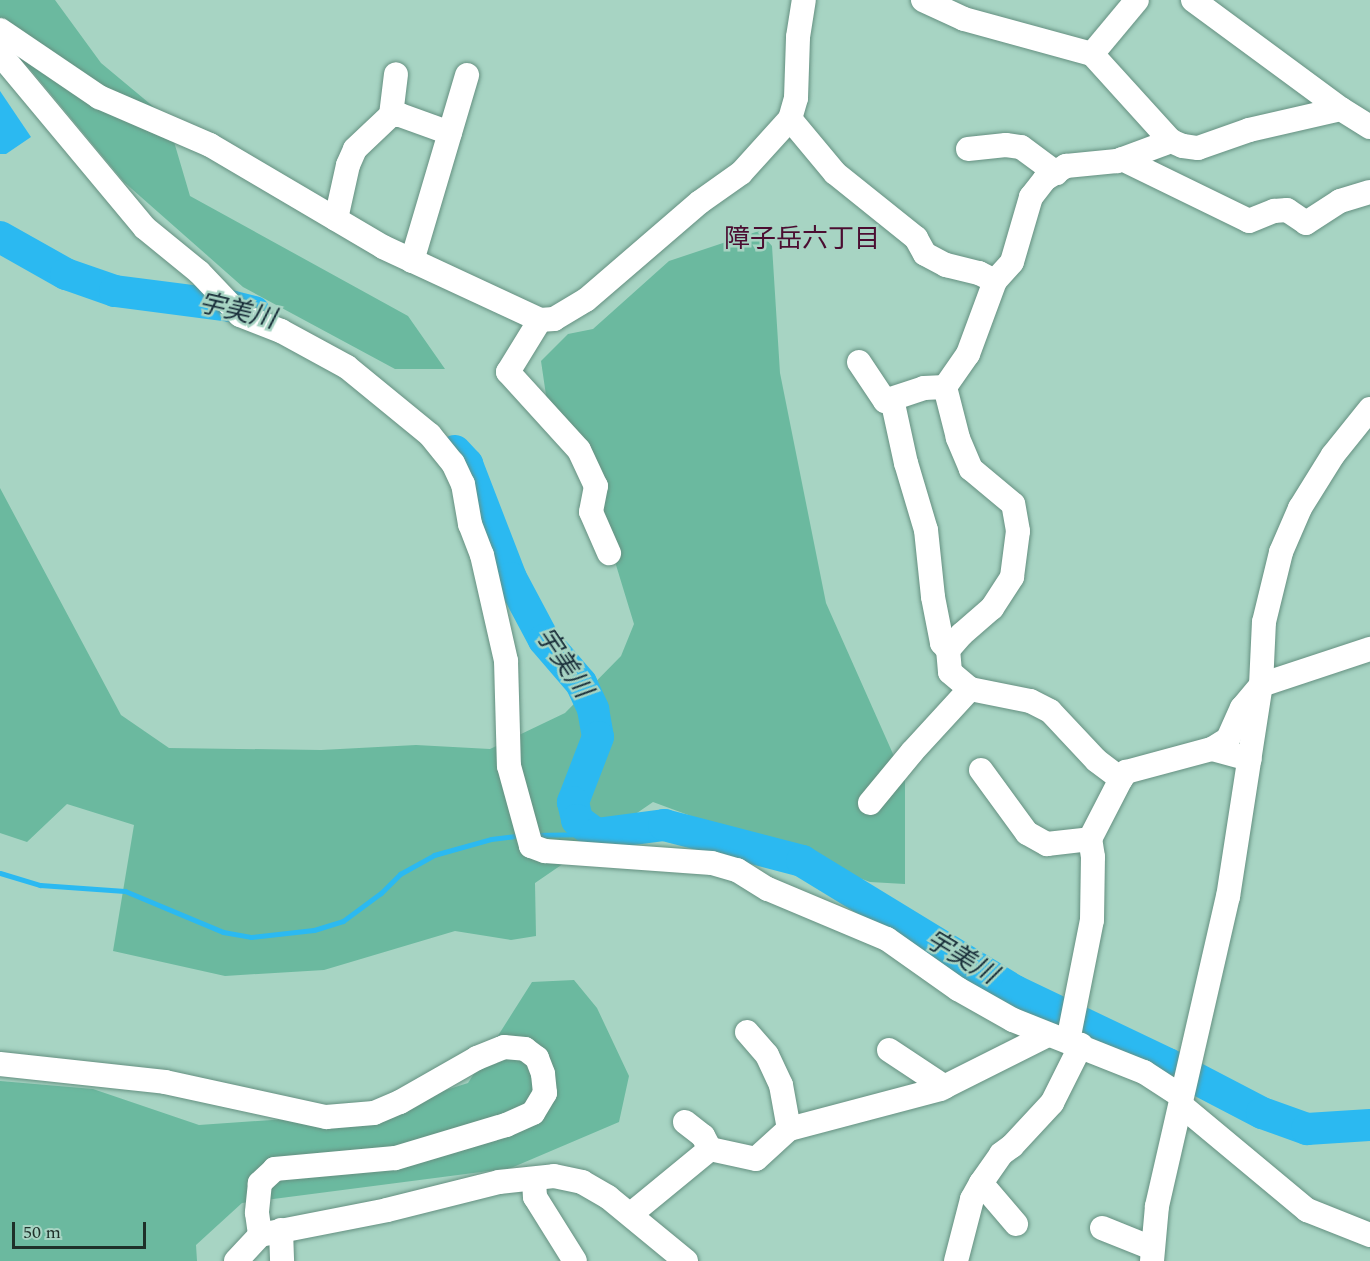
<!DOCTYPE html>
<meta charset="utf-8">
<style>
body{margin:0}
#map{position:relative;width:1370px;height:1261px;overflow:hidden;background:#a7d4c3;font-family:Spectral,"Noto Sans JP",serif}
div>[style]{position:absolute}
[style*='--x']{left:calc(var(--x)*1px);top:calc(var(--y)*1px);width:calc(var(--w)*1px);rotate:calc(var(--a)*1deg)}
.green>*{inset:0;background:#6bb99f}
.water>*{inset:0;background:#2bb9f1}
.stream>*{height:5px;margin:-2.5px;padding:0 2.5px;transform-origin:2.5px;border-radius:2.5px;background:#2bb9f1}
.river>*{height:32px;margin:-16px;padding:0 16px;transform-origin:16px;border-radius:16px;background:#2bb9f1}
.roads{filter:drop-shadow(0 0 2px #659081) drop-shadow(0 0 2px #659081)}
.minor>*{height:24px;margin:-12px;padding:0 12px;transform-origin:12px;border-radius:12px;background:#fff}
span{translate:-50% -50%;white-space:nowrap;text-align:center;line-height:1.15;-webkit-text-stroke:5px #a7d4c3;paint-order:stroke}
.neighbourhood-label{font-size:26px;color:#4b0d31}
.water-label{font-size:26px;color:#192e39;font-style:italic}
.scale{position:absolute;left:12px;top:1222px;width:134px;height:27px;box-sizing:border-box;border:3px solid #1e3029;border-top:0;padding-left:8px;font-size:18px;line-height:21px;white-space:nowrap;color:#1e3029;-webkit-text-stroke:4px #a7d4c3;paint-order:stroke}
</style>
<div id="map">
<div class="green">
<div style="clip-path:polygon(0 0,55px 0,101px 63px,167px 118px,190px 196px,408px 316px,445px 369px,395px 369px,243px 287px,124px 182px,0 33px)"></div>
<div style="clip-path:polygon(759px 231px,772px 246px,780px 373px,826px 603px,905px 781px,905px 884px,870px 882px,653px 802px,535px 883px,536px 936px,511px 940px,455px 931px,324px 970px,225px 976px,113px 951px,134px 825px,67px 804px,27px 842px,0 833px,0 488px,121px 715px,169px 748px,321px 750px,416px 745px,490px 749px,565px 713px,621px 656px,634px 624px,584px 460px,547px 402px,541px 361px,568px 334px,593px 329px,669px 261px)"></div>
<div style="clip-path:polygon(574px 980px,597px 1008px,629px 1076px,619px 1122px,511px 1168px,242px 1203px,196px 1245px,197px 1261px,0 1261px,0 1081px,93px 1089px,199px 1125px,374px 1113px,468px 1083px,532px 982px)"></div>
</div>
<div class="water">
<div style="clip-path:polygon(0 91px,31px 137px,6px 154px,0 154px)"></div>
</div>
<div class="stream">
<div style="--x:535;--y:835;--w:61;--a:-0.9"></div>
<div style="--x:0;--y:873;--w:42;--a:16.7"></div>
<div style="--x:40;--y:885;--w:85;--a:4"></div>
<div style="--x:125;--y:891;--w:106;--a:22.7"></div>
<div style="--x:223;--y:932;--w:28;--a:10"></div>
<div style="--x:251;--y:937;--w:63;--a:-6.3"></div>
<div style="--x:314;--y:930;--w:30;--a:-17"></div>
<div style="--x:343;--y:921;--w:47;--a:-36.4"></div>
<div style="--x:381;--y:893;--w:27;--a:-45"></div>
<div style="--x:400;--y:874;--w:39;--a:-29"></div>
<div style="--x:434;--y:855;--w:59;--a:-15.7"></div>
<div style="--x:491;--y:839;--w:32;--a:-7"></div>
</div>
<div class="river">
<div style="--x:0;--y:237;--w:76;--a:29.3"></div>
<div style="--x:66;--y:274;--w:52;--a:19.1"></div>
<div style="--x:115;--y:291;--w:116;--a:7.4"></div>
<div style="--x:230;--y:306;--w:25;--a:14"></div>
<div style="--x:455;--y:451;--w:18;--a:47"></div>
<div style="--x:467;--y:464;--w:122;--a:68.9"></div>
<div style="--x:511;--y:578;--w:70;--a:62"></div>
<div style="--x:544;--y:640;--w:57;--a:49.3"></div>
<div style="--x:581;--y:683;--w:29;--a:65"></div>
<div style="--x:593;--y:709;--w:28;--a:80"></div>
<div style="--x:598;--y:737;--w:70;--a:111"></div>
<div style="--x:573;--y:802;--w:18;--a:77"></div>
<div style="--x:577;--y:820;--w:24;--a:36"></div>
<div style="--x:596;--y:834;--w:69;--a:-7.5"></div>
<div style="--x:664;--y:825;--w:143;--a:14.6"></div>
<div style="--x:802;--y:861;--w:250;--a:31.4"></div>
<div style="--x:1015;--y:991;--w:170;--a:25.5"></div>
<div style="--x:1168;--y:1064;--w:106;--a:27.5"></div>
<div style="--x:1262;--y:1113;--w:48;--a:19.6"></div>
<div style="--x:1307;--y:1129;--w:63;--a:-3.6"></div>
</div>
<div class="roads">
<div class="minor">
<div style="--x:923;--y:0;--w:45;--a:24.9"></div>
<div style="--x:964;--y:19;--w:133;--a:15.3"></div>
<div style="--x:1092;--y:54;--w:118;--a:47.8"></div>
<div style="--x:1171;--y:141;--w:13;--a:23"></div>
<div style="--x:1183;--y:146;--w:15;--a:8"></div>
<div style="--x:1198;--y:148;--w:54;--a:-19.4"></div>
<div style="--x:1249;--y:130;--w:94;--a:-12.9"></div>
<div style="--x:1193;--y:0;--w:184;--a:36.4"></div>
<div style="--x:1341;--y:109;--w:34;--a:32"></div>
<div style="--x:0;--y:30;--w:120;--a:34.1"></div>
<div style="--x:99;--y:97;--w:121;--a:23.4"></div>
<div style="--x:210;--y:145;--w:201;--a:30.5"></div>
<div style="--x:383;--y:247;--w:173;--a:24.9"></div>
<div style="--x:540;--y:320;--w:14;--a:-4"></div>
<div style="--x:554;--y:319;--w:37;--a:-31"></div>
<div style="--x:586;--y:300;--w:150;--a:-40.7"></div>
<div style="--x:700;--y:202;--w:50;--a:-35.3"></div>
<div style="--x:741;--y:173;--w:73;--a:-47.8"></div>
<div style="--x:790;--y:119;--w:22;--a:-74"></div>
<div style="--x:796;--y:98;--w:61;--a:-88.1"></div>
<div style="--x:798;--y:37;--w:37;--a:-81"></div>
<div style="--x:0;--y:54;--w:226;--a:50.2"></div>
<div style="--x:145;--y:228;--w:70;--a:39.2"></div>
<div style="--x:199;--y:272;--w:59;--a:46.4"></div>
<div style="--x:240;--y:315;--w:44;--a:21.3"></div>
<div style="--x:281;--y:331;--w:75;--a:28.6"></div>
<div style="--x:347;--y:367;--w:107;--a:39.3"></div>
<div style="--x:430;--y:435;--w:36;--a:51"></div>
<div style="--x:453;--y:463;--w:23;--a:65"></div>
<div style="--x:463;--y:484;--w:41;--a:80.1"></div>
<div style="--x:470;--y:524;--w:33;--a:69"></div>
<div style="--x:482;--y:555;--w:109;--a:77.2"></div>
<div style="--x:506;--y:661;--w:105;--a:88.4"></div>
<div style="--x:509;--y:766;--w:83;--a:74.6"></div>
<div style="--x:531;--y:846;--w:15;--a:20"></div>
<div style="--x:545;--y:851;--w:167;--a:4.1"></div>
<div style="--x:712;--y:863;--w:26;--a:16"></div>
<div style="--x:737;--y:870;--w:36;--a:32"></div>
<div style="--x:768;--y:889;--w:129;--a:22.8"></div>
<div style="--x:887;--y:939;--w:87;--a:35.2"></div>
<div style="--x:958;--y:989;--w:63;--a:29.4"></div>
<div style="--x:1013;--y:1020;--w:141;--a:21.7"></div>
<div style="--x:1144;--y:1072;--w:44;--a:33"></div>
<div style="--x:1092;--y:54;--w:70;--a:-50.2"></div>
<div style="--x:391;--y:115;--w:41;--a:-83"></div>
<div style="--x:790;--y:119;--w:70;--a:50.2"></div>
<div style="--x:835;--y:173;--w:104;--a:38.7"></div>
<div style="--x:916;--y:238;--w:18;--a:61"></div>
<div style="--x:925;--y:254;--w:24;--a:28"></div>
<div style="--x:946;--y:265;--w:34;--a:14"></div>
<div style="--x:979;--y:273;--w:18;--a:27"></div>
<div style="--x:968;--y:149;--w:38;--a:-6"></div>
<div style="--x:1006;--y:145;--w:15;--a:8"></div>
<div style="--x:1021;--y:147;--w:44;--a:36.6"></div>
<div style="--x:1122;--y:159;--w:141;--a:26"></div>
<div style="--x:1249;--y:221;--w:27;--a:-22"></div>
<div style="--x:1274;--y:211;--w:13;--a:-4"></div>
<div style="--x:1287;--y:210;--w:23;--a:34"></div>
<div style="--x:1306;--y:223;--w:40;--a:-32.9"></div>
<div style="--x:1340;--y:201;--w:31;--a:-17"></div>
<div style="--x:336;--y:219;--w:55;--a:-77.5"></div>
<div style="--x:348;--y:165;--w:17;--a:-66"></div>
<div style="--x:355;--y:149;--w:50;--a:-43.4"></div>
<div style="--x:391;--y:115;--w:9;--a:0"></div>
<div style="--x:400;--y:115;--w:53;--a:19.8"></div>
<div style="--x:412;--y:261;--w:194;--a:-73.5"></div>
<div style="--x:540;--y:320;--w:61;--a:121.6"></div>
<div style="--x:508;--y:372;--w:105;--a:47.7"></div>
<div style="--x:579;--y:450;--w:40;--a:65"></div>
<div style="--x:596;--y:486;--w:26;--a:101"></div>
<div style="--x:591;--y:512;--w:45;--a:66.3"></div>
<div style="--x:859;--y:362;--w:47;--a:56.3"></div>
<div style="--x:885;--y:401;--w:41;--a:-18.4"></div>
<div style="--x:924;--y:388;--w:21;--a:-3"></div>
<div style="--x:892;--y:399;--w:66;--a:77.7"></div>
<div style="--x:906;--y:463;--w:70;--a:73.4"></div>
<div style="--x:926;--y:530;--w:67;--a:84"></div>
<div style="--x:933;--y:597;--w:47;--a:78.9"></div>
<div style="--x:942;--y:643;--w:9;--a:49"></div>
<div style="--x:1212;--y:749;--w:19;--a:-32"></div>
<div style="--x:1228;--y:739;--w:34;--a:-66"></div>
<div style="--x:1242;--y:708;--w:30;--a:-50"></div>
<div style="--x:1261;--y:685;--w:115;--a:-18.3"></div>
<div style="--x:981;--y:770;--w:78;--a:53.9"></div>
<div style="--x:1027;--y:833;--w:23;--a:29"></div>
<div style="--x:1047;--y:844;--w:43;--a:-6.6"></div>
<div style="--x:1121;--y:779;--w:31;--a:-143"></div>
<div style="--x:1096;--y:760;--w:67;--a:-133.2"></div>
<div style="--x:1050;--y:711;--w:22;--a:-153"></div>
<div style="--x:1030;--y:701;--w:61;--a:-168.7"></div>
<div style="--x:970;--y:689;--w:26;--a:-140"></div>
<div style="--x:950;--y:672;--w:22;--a:-95"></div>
<div style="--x:948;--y:650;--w:21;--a:-49"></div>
<div style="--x:962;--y:634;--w:40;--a:-41"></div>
<div style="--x:992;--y:608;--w:37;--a:-57"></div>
<div style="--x:1012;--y:577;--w:46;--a:-82.6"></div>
<div style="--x:1018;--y:531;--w:27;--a:-100"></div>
<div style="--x:1013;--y:504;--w:55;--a:-140.2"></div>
<div style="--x:971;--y:469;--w:34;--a:-113"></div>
<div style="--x:958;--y:438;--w:53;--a:-104.3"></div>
<div style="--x:945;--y:387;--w:40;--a:-55.1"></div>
<div style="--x:968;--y:354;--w:78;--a:-69.7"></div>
<div style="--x:995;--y:281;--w:25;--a:-48"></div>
<div style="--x:1012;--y:262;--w:68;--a:-73.7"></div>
<div style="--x:1031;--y:197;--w:23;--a:-52"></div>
<div style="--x:1045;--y:179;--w:25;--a:-32"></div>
<div style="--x:1066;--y:166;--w:51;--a:-5.6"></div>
<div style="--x:1117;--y:161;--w:58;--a:-20.3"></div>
<div style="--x:870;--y:803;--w:66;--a:-50.5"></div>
<div style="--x:912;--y:752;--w:86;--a:-47.4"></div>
<div style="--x:747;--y:1032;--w:30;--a:49"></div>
<div style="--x:767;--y:1055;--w:33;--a:65"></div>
<div style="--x:781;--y:1085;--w:45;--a:79.7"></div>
<div style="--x:1068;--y:1041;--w:123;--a:-78.8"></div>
<div style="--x:1092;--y:920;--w:63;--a:-89.1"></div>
<div style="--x:1093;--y:857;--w:18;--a:-99"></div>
<div style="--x:1090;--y:839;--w:68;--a:-62.7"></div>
<div style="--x:1121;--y:779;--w:9;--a:-54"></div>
<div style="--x:1126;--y:772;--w:89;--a:-15"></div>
<div style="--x:1212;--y:749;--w:39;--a:15"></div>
<div style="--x:889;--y:1050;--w:67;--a:33.5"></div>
<div style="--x:0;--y:1064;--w:166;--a:6.2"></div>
<div style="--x:165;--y:1082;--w:165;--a:12.3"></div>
<div style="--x:326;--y:1117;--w:48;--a:-4.8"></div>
<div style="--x:374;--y:1113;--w:28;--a:-23"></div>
<div style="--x:400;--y:1102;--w:89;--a:-29.7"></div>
<div style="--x:477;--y:1058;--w:29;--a:-22"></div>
<div style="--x:504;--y:1047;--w:21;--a:5"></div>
<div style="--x:525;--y:1049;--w:15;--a:37"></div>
<div style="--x:537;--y:1058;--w:17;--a:69"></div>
<div style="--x:543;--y:1074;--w:19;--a:84"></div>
<div style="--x:545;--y:1093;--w:23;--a:121"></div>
<div style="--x:533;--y:1113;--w:30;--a:156"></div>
<div style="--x:506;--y:1125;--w:116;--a:163.4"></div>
<div style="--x:395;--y:1158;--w:121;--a:174.8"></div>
<div style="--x:275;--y:1169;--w:21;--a:137"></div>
<div style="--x:260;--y:1183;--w:30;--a:96"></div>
<div style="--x:257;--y:1213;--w:22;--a:82"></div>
<div style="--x:1182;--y:1106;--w:163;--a:39.8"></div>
<div style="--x:1307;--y:1210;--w:68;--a:21.6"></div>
<div style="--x:685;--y:1122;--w:23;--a:38"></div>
<div style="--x:703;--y:1136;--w:15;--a:62"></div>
<div style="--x:534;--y:1179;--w:18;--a:87"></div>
<div style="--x:535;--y:1197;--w:75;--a:58"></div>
<div style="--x:981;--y:1183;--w:54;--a:49.5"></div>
<div style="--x:631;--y:1214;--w:102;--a:-39.4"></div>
<div style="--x:710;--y:1149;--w:47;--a:12.3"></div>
<div style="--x:756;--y:1159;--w:45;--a:-42.3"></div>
<div style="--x:789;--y:1129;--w:156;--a:-14.8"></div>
<div style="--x:940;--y:1089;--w:121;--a:-26.6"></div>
<div style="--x:1102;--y:1228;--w:54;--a:21.8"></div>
<div style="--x:281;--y:1230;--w:31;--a:88"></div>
<div style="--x:236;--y:1261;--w:35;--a:-47"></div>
<div style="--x:260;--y:1235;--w:129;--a:-11.1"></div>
<div style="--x:387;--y:1210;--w:115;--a:-14"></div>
<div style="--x:499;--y:1182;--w:55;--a:-6.2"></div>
<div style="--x:554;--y:1176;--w:29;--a:12"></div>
<div style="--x:582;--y:1182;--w:30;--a:30"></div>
<div style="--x:608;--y:1197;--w:101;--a:39.4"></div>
<div style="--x:956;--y:1261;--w:64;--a:-75.5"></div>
<div style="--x:972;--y:1199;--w:18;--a:-61"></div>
<div style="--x:981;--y:1183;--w:35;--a:-55"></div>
<div style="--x:1001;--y:1154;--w:14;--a:-36"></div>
<div style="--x:1012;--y:1146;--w:59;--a:-47.1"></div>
<div style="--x:1052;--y:1103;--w:65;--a:-63.4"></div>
<div style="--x:1152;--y:1261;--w:55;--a:-84.8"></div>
<div style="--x:1157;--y:1206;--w:317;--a:-77.1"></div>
<div style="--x:1228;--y:897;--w:215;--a:-81.2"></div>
<div style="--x:1261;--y:685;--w:63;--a:-87.3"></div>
<div style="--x:1264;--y:622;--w:72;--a:-76.3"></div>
<div style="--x:1281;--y:552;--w:48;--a:-66.6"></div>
<div style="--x:1300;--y:508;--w:62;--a:-58.1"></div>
<div style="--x:1333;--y:455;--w:59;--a:-51.2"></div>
</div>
</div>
<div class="neighbourhood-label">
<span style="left:802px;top:240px">障子岳六丁目</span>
</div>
<div class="water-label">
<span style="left:237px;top:312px;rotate:13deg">宇美川</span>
<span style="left:563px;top:663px;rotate:56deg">宇美川</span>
<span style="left:961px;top:958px;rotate:31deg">宇美川</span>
</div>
<div class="scale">50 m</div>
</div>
